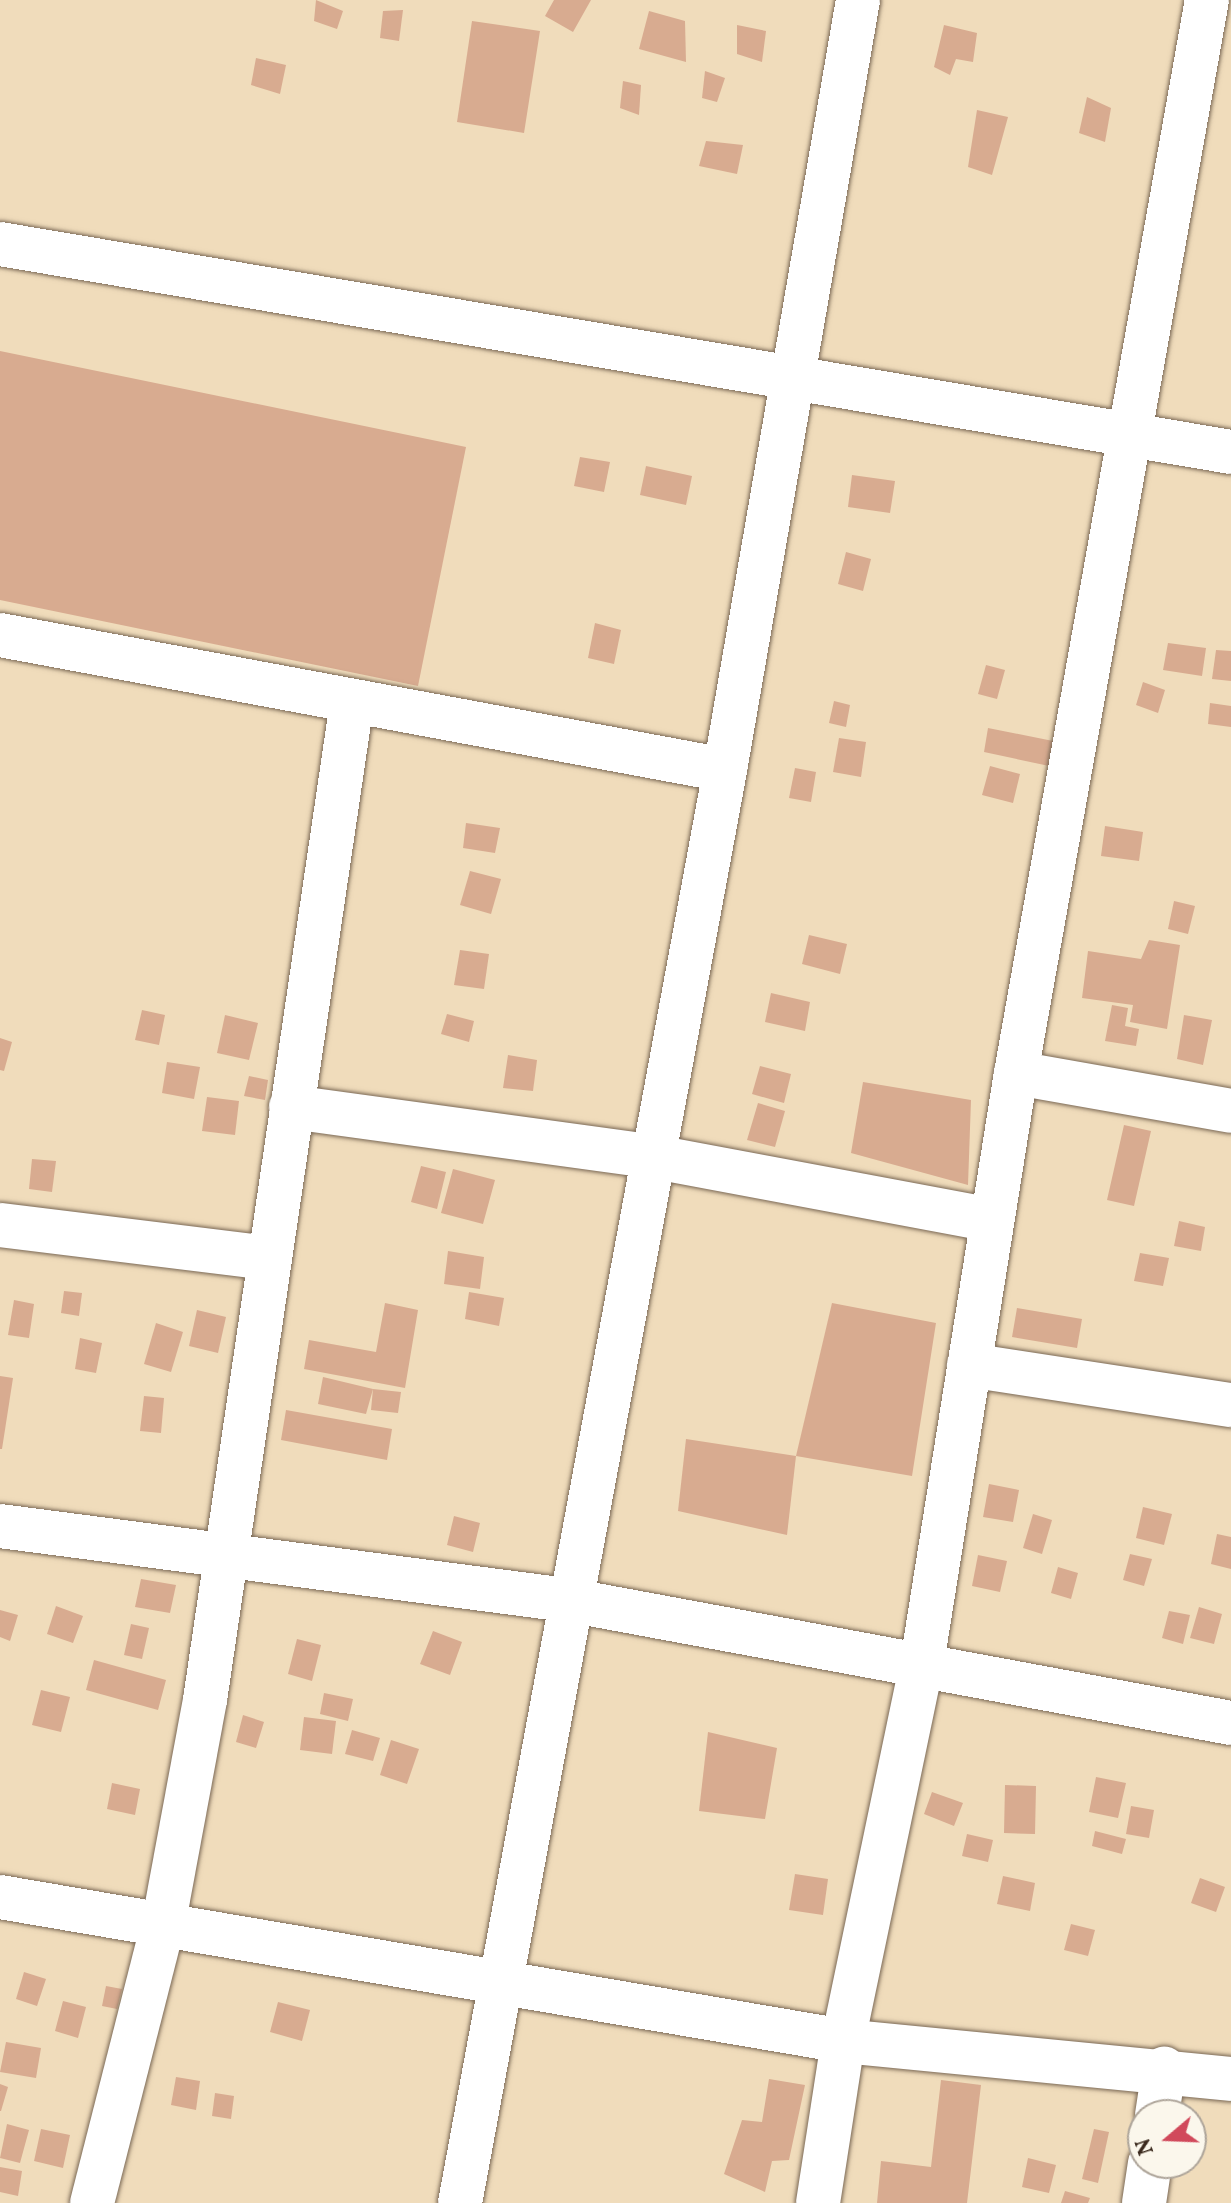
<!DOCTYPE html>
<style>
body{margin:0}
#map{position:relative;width:1231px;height:2203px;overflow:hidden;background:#f0dcbb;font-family:Vollkorn,serif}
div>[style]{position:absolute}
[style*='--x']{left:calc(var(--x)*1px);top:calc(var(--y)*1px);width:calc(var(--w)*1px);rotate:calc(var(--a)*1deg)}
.building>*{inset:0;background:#d8ab90}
.roads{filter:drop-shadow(0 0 2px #7a6855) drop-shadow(0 0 2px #7a6855)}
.minor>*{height:44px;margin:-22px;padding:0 22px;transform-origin:22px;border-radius:22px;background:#fff}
span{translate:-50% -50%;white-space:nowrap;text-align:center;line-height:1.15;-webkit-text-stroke:8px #fbf7ec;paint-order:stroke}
.north{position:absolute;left:1127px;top:2099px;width:80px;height:80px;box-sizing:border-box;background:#fbf7ec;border:2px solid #aea59a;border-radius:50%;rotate:251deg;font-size:22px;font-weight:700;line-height:32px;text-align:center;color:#3b2a1e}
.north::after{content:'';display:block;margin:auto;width:28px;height:36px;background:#d1495b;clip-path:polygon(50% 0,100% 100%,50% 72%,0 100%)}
</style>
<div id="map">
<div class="building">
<div style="clip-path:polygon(316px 0,343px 11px,337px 29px,314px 21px)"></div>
<div style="clip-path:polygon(554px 0,591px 0,573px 32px,545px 16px)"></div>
<div style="clip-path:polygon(403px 10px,399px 41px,380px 38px,383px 11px)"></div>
<div style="clip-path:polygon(649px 11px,685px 21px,686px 62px,639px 49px)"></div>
<div style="clip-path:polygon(472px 21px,540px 31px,524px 133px,457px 122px)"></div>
<div style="clip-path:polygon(737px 25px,766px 31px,762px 62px,737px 54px)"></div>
<div style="clip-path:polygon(944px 25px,977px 33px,973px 62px,956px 59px,950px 75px,934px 67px)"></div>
<div style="clip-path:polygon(256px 58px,286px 65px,280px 94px,251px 85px)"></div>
<div style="clip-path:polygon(705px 71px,725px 78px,717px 102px,702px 98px)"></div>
<div style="clip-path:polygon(623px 81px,641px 85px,639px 115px,620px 108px)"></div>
<div style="clip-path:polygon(1087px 97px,1111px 108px,1105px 142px,1079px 133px)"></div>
<div style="clip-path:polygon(977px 110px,1008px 117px,992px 175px,968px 167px)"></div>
<div style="clip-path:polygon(706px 141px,743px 145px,737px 174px,699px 166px)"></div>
<div style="clip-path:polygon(0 351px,466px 447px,418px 686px,0 600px)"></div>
<div style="clip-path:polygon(580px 457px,610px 462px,604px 492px,574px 486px)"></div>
<div style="clip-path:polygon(646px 466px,692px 476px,686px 505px,640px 495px)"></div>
<div style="clip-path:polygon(852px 475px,895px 481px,890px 513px,848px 507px)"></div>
<div style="clip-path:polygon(846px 552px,871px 559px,863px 591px,838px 584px)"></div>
<div style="clip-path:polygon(595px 623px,621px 630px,614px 664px,588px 658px)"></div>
<div style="clip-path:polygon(1168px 643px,1206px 648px,1202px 676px,1163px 670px)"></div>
<div style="clip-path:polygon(1216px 650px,1231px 651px,1231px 681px,1212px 679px)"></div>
<div style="clip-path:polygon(986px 665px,1005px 670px,997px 699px,978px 694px)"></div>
<div style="clip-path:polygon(1143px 682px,1165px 690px,1158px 713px,1136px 705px)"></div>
<div style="clip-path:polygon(834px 701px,850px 705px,846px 727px,829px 723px)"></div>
<div style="clip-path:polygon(1210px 703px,1231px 706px,1231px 727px,1208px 724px)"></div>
<div style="clip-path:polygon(988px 728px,1053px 741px,1049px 766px,984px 752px)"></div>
<div style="clip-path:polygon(839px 738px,866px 742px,861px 777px,833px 772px)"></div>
<div style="clip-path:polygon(990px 766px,1020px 774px,1013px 803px,982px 795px)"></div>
<div style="clip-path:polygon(795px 768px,816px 772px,811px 802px,789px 798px)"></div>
<div style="clip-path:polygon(466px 823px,500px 828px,495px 853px,463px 848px)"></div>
<div style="clip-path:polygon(1105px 826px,1143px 832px,1139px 861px,1101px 856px)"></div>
<div style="clip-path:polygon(470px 871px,501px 879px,491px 914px,460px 905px)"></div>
<div style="clip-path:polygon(1174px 901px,1195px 906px,1188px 934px,1168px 929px)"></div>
<div style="clip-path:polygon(809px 935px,847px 944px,840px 974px,802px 964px)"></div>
<div style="clip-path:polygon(1149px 940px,1180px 945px,1167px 1029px,1130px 1022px,1133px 1005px,1082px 998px,1088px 951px,1141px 959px)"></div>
<div style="clip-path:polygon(460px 950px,489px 954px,484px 989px,454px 985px)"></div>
<div style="clip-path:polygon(771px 993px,810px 1002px,805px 1031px,765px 1022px)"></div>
<div style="clip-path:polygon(1112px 1005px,1128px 1008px,1125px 1026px,1139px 1029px,1136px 1046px,1105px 1041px)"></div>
<div style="clip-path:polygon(142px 1010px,165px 1015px,159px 1045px,135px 1040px)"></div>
<div style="clip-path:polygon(447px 1014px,474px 1021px,469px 1042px,441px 1034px)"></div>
<div style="clip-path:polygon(225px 1015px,258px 1023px,249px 1060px,217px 1053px)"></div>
<div style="clip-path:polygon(1184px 1015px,1212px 1020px,1203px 1065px,1177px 1059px)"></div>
<div style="clip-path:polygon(0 1038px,12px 1042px,4px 1071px,0 1070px)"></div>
<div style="clip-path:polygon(508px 1055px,537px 1060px,533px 1091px,503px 1088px)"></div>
<div style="clip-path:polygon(167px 1062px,200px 1067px,194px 1099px,162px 1093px)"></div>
<div style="clip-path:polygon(760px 1066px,791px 1074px,784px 1103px,752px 1094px)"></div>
<div style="clip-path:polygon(249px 1076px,268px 1080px,265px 1100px,244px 1096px)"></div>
<div style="clip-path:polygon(863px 1082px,971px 1100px,968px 1185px,851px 1153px)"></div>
<div style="clip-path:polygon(207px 1097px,239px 1101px,235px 1135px,202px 1131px)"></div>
<div style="clip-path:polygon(758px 1103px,785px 1111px,775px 1147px,747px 1140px)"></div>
<div style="clip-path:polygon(1124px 1125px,1151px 1131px,1134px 1206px,1107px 1200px)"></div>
<div style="clip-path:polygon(32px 1159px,56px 1161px,52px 1192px,29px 1189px)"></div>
<div style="clip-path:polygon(421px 1166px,446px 1172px,437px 1209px,411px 1202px)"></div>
<div style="clip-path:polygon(453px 1169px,495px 1180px,483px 1224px,441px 1213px)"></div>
<div style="clip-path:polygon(1179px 1221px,1205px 1227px,1201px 1251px,1174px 1246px)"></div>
<div style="clip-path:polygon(448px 1251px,484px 1257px,480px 1289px,444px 1284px)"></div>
<div style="clip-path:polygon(1140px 1253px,1169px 1258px,1163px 1286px,1134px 1281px)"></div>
<div style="clip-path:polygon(64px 1291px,82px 1293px,79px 1316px,61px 1313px)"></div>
<div style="clip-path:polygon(469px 1292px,504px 1298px,499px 1326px,465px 1319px)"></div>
<div style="clip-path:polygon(14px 1300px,34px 1304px,29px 1338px,8px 1335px)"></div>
<div style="clip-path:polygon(385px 1303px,418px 1310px,405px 1388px,304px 1369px,309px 1340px,376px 1352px)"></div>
<div style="clip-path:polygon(832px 1303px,936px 1323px,912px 1476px,796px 1456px)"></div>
<div style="clip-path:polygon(1017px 1308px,1082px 1319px,1077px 1348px,1012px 1337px)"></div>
<div style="clip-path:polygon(197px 1310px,226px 1317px,218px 1353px,189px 1346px)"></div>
<div style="clip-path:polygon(156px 1323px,183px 1332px,171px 1372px,144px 1364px)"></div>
<div style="clip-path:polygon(80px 1338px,102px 1343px,96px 1373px,75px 1369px)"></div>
<div style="clip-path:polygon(0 1376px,13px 1378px,2px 1449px,0 1449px)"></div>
<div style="clip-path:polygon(323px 1377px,373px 1389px,366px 1414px,318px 1404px)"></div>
<div style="clip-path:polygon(373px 1389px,401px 1392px,398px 1413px,371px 1410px)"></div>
<div style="clip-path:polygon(144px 1396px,164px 1398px,161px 1433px,140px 1431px)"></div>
<div style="clip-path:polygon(286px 1410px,392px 1429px,387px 1460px,281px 1440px)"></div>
<div style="clip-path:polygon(686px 1439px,796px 1456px,787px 1535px,678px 1511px)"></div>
<div style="clip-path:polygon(989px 1484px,1019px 1490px,1013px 1522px,983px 1517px)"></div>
<div style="clip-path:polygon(1143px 1507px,1172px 1514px,1164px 1545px,1136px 1538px)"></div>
<div style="clip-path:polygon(1033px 1514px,1052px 1520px,1042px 1554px,1023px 1548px)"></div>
<div style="clip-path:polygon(454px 1516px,480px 1523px,473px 1552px,447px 1545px)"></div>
<div style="clip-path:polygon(1217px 1534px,1231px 1537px,1231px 1569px,1211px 1564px)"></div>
<div style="clip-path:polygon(1130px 1554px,1152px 1559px,1144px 1586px,1123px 1580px)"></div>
<div style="clip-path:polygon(978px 1555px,1007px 1561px,1000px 1592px,972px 1586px)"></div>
<div style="clip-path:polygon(1058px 1567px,1078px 1573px,1071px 1599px,1051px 1593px)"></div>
<div style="clip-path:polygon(141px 1579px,176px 1585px,170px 1613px,135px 1607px)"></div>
<div style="clip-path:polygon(56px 1606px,83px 1616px,73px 1643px,47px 1634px)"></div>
<div style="clip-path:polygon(1199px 1607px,1222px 1614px,1214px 1644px,1190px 1638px)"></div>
<div style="clip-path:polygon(0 1610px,18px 1615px,10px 1641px,0 1637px)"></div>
<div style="clip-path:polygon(1169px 1611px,1190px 1615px,1183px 1644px,1162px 1638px)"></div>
<div style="clip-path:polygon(131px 1624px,149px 1628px,142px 1659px,124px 1655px)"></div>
<div style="clip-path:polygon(433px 1631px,462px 1642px,450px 1675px,420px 1664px)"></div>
<div style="clip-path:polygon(297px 1639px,321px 1645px,312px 1681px,288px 1674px)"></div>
<div style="clip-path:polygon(94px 1660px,166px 1680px,158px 1710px,86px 1690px)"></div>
<div style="clip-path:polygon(41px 1690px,70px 1697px,61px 1732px,32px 1725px)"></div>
<div style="clip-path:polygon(324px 1693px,353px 1699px,348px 1721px,320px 1714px)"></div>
<div style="clip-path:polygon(243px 1715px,264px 1722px,256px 1748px,236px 1742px)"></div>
<div style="clip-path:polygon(304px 1717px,336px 1721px,332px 1754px,300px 1750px)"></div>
<div style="clip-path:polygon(352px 1730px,380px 1738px,373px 1761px,345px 1754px)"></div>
<div style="clip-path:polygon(708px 1732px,777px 1748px,765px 1819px,699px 1811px)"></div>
<div style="clip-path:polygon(391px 1740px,419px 1749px,407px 1784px,380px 1775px)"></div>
<div style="clip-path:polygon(1096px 1777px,1126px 1783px,1118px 1818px,1089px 1812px)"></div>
<div style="clip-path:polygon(112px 1783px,140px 1789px,135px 1815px,107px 1809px)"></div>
<div style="clip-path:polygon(1005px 1785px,1036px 1786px,1035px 1834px,1004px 1833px)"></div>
<div style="clip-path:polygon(932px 1792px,963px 1803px,954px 1826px,924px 1814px)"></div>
<div style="clip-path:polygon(1131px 1806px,1154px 1810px,1149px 1838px,1126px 1834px)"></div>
<div style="clip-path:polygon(1095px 1831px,1126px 1839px,1122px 1854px,1092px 1846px)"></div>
<div style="clip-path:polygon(967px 1834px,993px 1840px,988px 1862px,962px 1856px)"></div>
<div style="clip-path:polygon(795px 1874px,828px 1879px,823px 1915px,789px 1910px)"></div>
<div style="clip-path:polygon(1003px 1876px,1035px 1883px,1030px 1911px,997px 1904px)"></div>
<div style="clip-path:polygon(1200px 1878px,1225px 1887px,1216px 1912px,1191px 1903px)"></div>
<div style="clip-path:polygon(1071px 1924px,1095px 1930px,1088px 1956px,1064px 1950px)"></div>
<div style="clip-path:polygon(24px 1972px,46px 1979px,37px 2006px,16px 1999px)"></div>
<div style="clip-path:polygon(106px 1986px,122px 1989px,117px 2009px,102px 2006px)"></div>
<div style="clip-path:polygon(63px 2001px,86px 2007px,78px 2038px,55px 2031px)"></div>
<div style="clip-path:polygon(278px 2002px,310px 2010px,302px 2041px,270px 2032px)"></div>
<div style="clip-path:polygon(6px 2042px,41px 2048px,36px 2078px,0 2072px)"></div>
<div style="clip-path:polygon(176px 2077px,200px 2081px,196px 2110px,171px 2105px)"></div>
<div style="clip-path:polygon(769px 2079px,805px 2085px,789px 2160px,772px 2161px,765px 2192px,724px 2174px,742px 2120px,762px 2122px)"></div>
<div style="clip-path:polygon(941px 2080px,981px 2085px,967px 2203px,877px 2203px,881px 2161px,931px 2167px)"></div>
<div style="clip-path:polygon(0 2084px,8px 2087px,1px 2111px,0 2111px)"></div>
<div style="clip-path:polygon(215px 2093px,234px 2096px,231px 2119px,212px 2116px)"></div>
<div style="clip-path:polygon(7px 2124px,29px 2130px,20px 2163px,0 2158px)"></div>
<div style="clip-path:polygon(41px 2129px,70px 2135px,63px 2168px,34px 2161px)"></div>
<div style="clip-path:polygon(1094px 2129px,1109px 2132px,1098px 2183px,1082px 2179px)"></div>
<div style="clip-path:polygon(1028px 2158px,1056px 2165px,1049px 2193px,1022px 2187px)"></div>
<div style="clip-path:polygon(0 2167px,22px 2171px,18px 2196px,0 2192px)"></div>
<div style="clip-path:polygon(1065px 2191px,1090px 2198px,1088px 2203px,1061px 2203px)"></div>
</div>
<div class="roads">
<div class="minor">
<div style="--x:0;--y:244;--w:1248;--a:9.59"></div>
<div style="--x:0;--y:635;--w:737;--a:10.55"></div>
<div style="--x:1016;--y:1073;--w:218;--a:10"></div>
<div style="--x:291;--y:1107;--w:367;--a:7.8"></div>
<div style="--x:655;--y:1157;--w:342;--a:10.6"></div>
<div style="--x:0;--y:1225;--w:270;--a:7"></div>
<div style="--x:969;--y:1365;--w:265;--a:8.7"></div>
<div style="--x:0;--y:1526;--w:579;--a:7.44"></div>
<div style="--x:574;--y:1601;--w:668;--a:10.52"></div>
<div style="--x:0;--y:1897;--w:855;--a:9.69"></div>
<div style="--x:843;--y:2041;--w:390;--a:5.6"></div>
<div style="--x:1157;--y:2115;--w:47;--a:-81.3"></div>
<div style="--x:92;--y:2203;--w:291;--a:-75.7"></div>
<div style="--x:164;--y:1921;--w:225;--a:-79.5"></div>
<div style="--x:205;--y:1700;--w:1009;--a:-81.62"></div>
<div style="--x:460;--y:2203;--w:1457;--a:-79.52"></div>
<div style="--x:725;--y:770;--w:781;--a:-80.2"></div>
<div style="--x:818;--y:2203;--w:164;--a:-81.2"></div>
<div style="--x:843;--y:2041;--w:386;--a:-78.2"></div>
<div style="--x:922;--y:1663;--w:597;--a:-80.95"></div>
<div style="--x:1016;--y:1073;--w:1090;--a:-79.91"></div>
<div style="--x:1144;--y:2203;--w:40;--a:-81.5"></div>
</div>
</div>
<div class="north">N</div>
</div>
